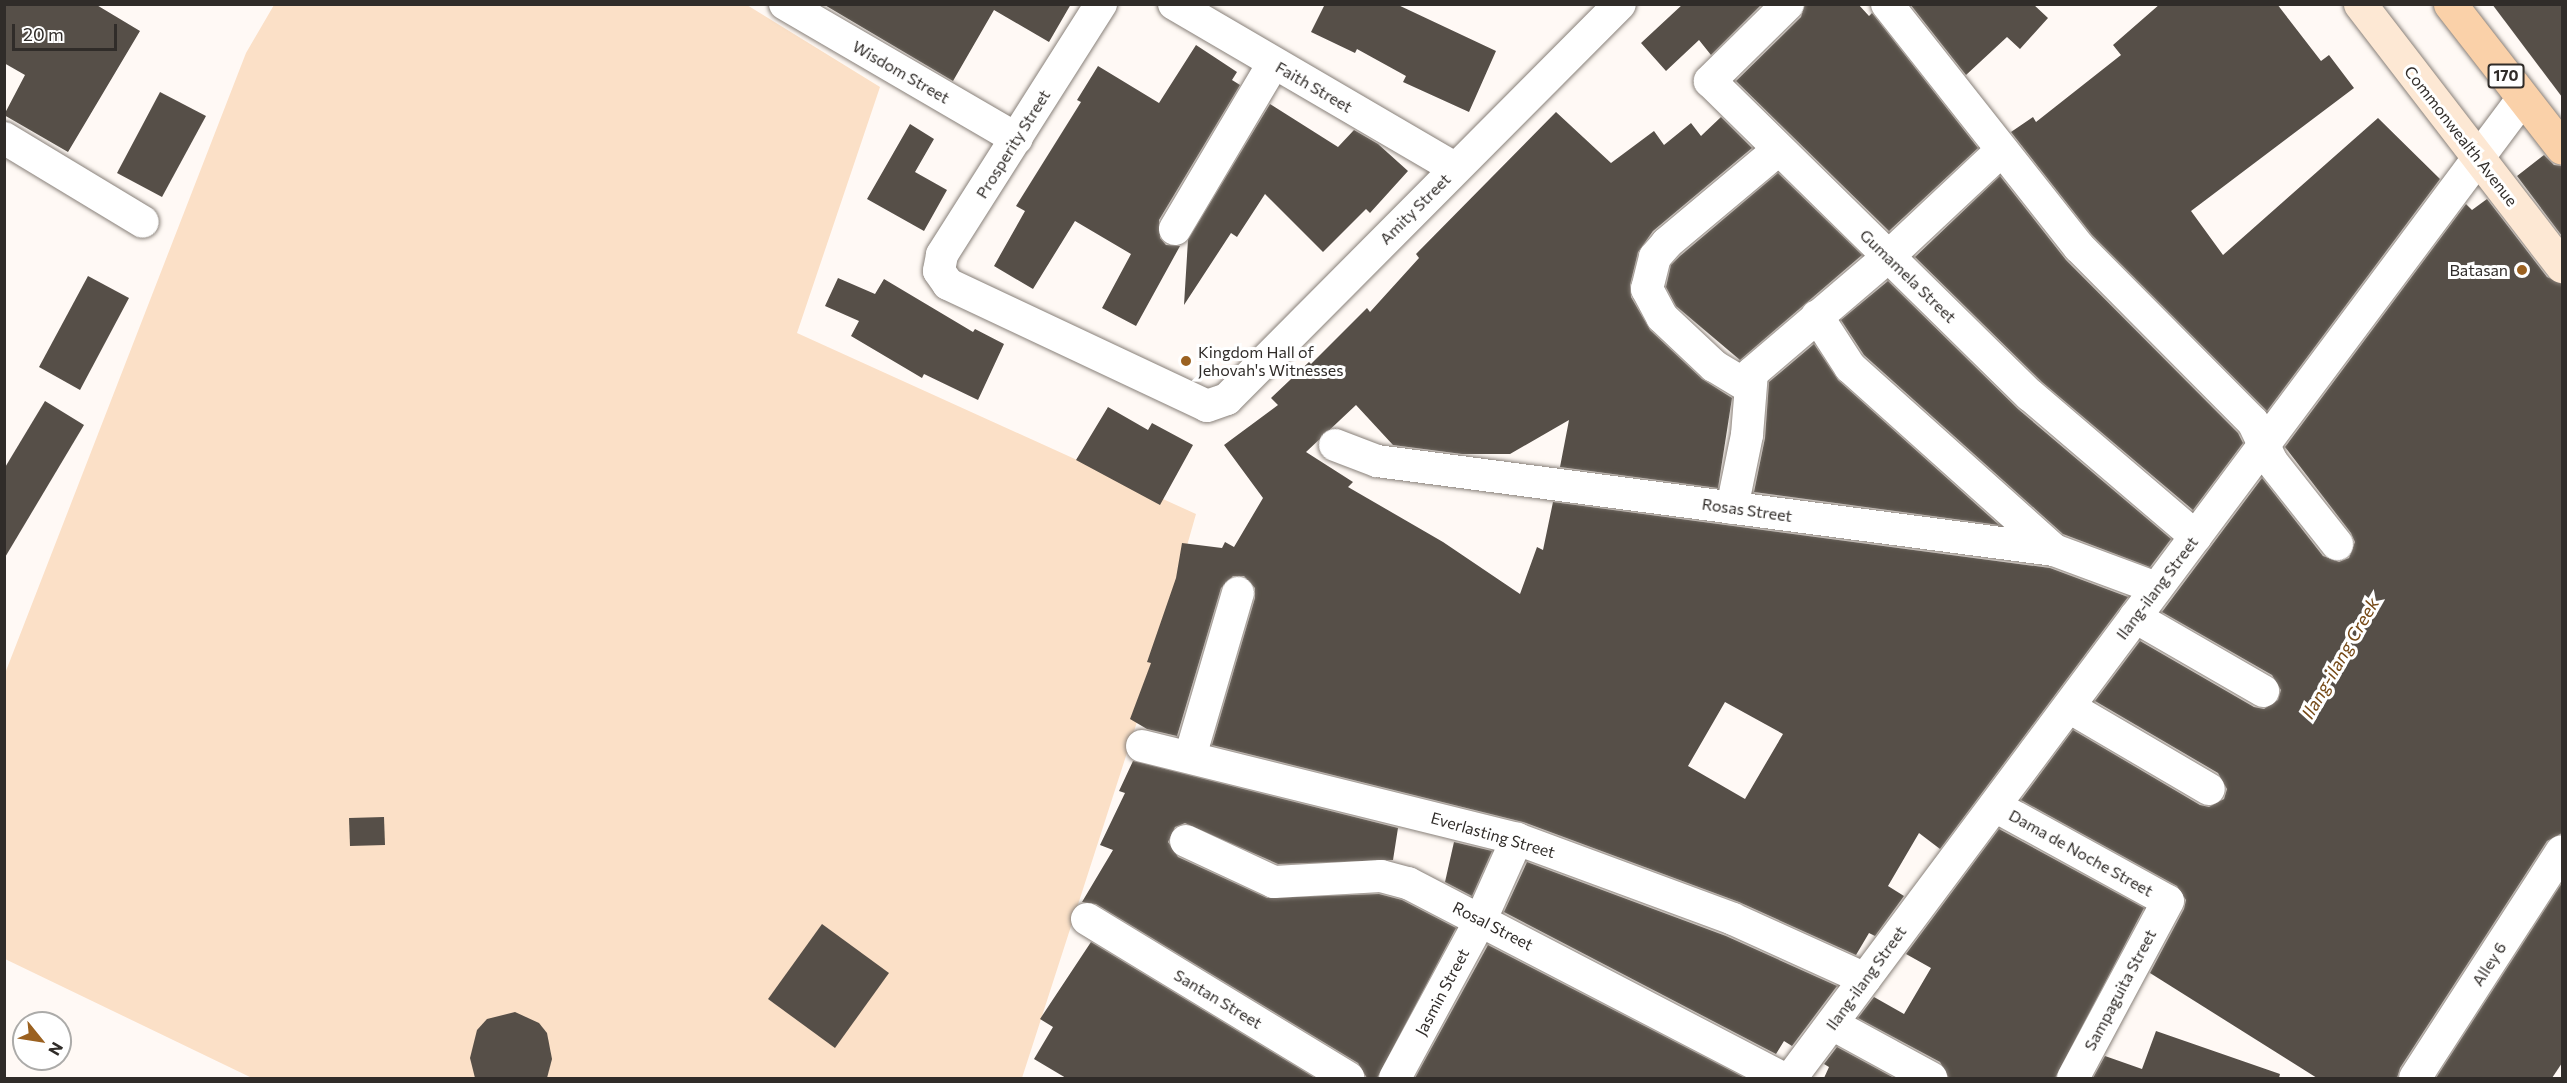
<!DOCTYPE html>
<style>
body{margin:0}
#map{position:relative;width:2567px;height:1083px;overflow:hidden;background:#fff9f5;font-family:Commissioner,sans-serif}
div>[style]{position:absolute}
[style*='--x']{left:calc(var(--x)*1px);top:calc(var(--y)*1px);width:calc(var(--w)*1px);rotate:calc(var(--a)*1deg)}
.green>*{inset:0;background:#fbe0c7}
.building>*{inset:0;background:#564f48}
.roads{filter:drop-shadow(0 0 2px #888079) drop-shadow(0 0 2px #888079)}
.street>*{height:32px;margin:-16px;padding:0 16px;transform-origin:16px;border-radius:16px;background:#fff}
.secondary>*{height:33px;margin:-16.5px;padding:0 16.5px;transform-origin:16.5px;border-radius:16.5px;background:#fde8d4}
.primary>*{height:33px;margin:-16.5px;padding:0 16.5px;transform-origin:16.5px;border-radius:16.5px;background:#fad1a9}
.dots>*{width:16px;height:16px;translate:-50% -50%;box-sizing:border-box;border:3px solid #fff;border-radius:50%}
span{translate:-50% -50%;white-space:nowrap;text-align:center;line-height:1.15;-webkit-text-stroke:6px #fff;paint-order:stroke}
.shield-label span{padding:2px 4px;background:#fff;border:2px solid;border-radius:4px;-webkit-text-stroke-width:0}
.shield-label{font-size:15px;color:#302c29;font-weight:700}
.street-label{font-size:16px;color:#302c29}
.poi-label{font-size:16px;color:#302c29}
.right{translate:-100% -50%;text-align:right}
.left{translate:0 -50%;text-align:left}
.water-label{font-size:18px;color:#764916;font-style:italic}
.frame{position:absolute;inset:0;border:6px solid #302c29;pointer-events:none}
.north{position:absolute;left:12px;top:1011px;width:60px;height:60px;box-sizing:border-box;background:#fff;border:2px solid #acaba9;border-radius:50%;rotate:120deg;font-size:16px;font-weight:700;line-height:24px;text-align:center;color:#302c29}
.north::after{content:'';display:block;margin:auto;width:21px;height:27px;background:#9b6120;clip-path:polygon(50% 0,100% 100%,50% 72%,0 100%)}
.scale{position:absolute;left:12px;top:24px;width:105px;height:27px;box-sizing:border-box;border:3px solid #302c29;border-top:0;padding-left:8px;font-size:18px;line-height:21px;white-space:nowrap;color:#302c29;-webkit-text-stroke:4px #fff;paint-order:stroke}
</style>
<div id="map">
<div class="green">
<div style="clip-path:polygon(274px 5px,747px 5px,880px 87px,797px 333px,1196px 514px,1136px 725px,1022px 1078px,252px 1078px,5px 959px,4px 676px,246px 53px)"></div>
</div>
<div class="building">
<div style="clip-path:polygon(4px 4px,95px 4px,140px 31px,68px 152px,4px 115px,25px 75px,4px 63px)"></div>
<div style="clip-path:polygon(823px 4px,1071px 4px,1049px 42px,994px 10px,953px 81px)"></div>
<div style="clip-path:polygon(1325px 4px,1396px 4px,1496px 51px,1469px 112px,1403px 82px,1406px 76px,1357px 49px,1355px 53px,1311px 32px)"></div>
<div style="clip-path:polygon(1683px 4px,1762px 4px,1711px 55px,1699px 40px,1666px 71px,1641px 43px)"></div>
<div style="clip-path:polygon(1805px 4px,1858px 4px,1869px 16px,1872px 13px,1978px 148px,1889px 231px,1736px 81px,1801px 17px)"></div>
<div style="clip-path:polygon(1910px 4px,2033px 4px,2048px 18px,2020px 49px,2007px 37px,1966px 75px)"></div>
<div style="clip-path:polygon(2160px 4px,2277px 4px,2321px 61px,2329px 55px,2354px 88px,2191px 211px,2223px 255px,2378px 118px,2440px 179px,2267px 411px,2092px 235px,2011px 132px,2033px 117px,2036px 122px,2121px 55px,2113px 45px)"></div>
<div style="clip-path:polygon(2492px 4px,2562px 4px,2562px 97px)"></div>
<div style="clip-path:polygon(1196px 45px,1237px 72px,1232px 80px,1240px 85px,1159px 220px,1160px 238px,1166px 245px,1180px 246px,1136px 326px,1102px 308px,1131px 254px,1075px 221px,1033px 289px,994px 266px,1025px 211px,1016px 206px,1081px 102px,1077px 100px,1098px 66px,1159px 103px)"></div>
<div style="clip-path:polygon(160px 92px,206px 116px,162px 197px,117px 173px)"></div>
<div style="clip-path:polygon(1270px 104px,1338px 147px,1354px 130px,1378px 144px,1408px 171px,1370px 213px,1366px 209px,1323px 252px,1265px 194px,1237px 237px,1231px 233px,1184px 305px,1188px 240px)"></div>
<div style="clip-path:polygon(evenodd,1556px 112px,1611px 163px,1654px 131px,1664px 145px,1691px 123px,1701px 136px,1721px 117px,1752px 148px,1653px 231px,1638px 252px,1630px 285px,1631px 297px,1650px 330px,1702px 379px,1732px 398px,1718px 488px,1560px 467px,1569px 420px,1510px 454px,1462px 454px,1393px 445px,1356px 405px,1306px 452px,1353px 482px,1348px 487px,1443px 542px,1520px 594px,1537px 547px,1543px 550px,1553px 502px,2050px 568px,2128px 597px,1940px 849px,1919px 833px,1888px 886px,1904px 896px,1875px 936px,1869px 933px,1856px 955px,1739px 902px,1523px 822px,1212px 745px,1255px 598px,1255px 588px,1244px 576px,1233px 576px,1221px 588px,1177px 736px,1147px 729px,1130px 719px,1151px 663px,1147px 662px,1176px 578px,1182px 543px,1222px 548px,1225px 542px,1234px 547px,1263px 498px,1224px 445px,1278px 405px,1271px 398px,1309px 362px,1311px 364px,1367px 308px,1370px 312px,1419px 258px,1416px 254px,1556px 112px,1725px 702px,1783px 734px,1745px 799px,1688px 766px,1725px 702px)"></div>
<div style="clip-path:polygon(910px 124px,934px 139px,915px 172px,947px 190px,924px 231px,867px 199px)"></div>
<div style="clip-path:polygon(2544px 155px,2554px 165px,2562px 166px,2562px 236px,2517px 176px)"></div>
<div style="clip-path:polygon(1778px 173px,1862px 255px,1740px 360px,1676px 306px,1666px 287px,1671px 265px,1680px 256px)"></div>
<div style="clip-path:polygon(2000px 176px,2066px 260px,2238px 433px,2243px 443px,2193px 510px,2042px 382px,1915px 257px)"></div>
<div style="clip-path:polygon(2487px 199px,2547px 277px,2562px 284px,2562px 833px,2547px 841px,2400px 1068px,2397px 1078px,2317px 1078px,2150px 973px,2184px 909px,2186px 900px,2177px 886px,2021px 800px,2073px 730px,2200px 805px,2209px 807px,2224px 799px,2227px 789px,2218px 773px,2095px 701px,2140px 641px,2254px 707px,2264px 709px,2278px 700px,2281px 690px,2272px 675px,2162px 612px,2262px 478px,2323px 556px,2339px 562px,2349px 558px,2355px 542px,2351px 533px,2285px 447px,2466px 204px,2472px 210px)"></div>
<div style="clip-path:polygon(88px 276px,129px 298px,80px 390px,39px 367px)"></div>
<div style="clip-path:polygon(838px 278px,875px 294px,884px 279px,973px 332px,975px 329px,1004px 344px,978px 400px,924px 374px,922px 378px,851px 336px,859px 321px,825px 306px)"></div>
<div style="clip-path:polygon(1888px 281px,2018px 409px,2171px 539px,2150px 567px,2063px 534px,1864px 355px,1841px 320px)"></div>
<div style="clip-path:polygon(1814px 344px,1838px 380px,1999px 525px,1754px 492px,1765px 438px,1769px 382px)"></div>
<div style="clip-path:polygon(45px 401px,84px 425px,4px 559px,4px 469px)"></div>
<div style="clip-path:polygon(1108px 407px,1148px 430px,1152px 423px,1193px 445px,1160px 505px,1076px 460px)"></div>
<div style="clip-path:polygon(1133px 761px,1398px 828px,1393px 860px,1278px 864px,1185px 823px,1175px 827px,1168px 842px,1178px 857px,1267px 898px,1379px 894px,1402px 900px,1456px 928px,1377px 1078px,1367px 1078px,1358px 1063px,1096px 904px,1082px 902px,1113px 850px,1100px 845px,1125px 793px,1119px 791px)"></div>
<div style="clip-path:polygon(384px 817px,385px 845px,350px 846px,349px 818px)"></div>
<div style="clip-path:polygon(1999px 829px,2144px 908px,2055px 1078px,1949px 1078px,1940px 1062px,1858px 1018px,1874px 997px,1904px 1014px,1931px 968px,1906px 954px)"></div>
<div style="clip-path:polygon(1454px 842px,1492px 851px,1472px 896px,1445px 882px)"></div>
<div style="clip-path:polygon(1527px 862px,1726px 936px,1837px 986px,1792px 1046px,1784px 1041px,1776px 1054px,1504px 912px)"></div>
<div style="clip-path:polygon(2562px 883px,2562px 1063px,2552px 1078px,2436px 1078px)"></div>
<div style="clip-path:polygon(822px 924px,889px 973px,835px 1048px,768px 999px)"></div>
<div style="clip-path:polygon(1091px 942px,1315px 1078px,1066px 1078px,1034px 1059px,1053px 1027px,1040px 1019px)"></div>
<div style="clip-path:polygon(1488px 945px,1745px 1078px,1415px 1078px)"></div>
<div style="clip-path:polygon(515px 1012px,539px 1023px,547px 1033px,552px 1059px,547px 1078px,475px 1078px,470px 1058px,477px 1030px,487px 1019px)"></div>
<div style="clip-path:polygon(2156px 1031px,2280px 1074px,2279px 1078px,2093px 1078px,2105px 1056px,2142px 1069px)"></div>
<div style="clip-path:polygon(1837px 1047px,1894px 1078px,1824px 1078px,1829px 1067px,1824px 1064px)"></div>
</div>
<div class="roads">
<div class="street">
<div style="--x:785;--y:4;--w:268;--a:30.2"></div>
<div style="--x:1101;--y:4;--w:297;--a:122.4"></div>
<div style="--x:942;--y:255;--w:16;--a:101"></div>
<div style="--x:939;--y:271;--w:16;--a:55"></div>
<div style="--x:948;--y:284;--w:286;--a:25.2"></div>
<div style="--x:1207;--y:406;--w:21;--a:-19"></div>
<div style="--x:1227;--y:399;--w:557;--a:-45.15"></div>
<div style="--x:1174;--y:4;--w:325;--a:30.3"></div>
<div style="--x:1788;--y:4;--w:110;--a:135.4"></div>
<div style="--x:1710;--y:81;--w:448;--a:44.5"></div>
<div style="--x:2030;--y:395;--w:218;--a:40.5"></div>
<div style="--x:1887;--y:4;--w:310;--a:51.7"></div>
<div style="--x:2079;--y:247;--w:247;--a:45.2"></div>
<div style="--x:2253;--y:422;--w:44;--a:64.6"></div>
<div style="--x:2272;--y:462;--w:105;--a:51.6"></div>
<div style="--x:4;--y:138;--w:162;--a:31.1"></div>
<div style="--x:1175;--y:229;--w:192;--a:-59.3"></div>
<div style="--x:1817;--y:316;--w:61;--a:57.1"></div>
<div style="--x:1850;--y:367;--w:274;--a:41.9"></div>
<div style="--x:1749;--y:387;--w:41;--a:-149"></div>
<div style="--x:1714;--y:366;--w:71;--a:-136.7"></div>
<div style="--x:1662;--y:317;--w:32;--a:-118"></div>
<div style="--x:1647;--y:289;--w:33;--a:-76"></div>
<div style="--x:1655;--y:257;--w:18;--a:-49"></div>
<div style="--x:1667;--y:243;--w:146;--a:-40"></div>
<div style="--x:1335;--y:445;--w:45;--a:20.9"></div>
<div style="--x:1377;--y:461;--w:683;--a:7.49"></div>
<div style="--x:2054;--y:550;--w:109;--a:20.4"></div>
<div style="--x:1732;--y:508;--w:75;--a:-78.4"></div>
<div style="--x:1747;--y:435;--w:62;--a:-85.4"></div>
<div style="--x:1752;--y:373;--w:179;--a:-40.5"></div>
<div style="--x:1888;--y:257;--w:156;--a:-43.2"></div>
<div style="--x:2135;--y:617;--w:148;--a:30"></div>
<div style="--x:2069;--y:707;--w:162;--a:30.4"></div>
<div style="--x:1142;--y:746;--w:386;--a:13.9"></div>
<div style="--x:1517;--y:839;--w:230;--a:20.3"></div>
<div style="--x:1733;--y:919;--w:145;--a:24.4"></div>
<div style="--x:1190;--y:757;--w:171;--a:-73.7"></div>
<div style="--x:1995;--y:806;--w:197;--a:28.8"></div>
<div style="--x:2168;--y:901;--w:201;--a:118.2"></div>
<div style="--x:1186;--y:841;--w:97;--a:25"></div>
<div style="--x:1274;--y:882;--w:107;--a:-3.2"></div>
<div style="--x:1381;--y:876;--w:28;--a:15"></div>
<div style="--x:1408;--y:883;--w:423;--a:27.5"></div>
<div style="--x:1087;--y:919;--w:306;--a:31.3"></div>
<div style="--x:1832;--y:1024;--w:113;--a:28.6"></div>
<div style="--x:1395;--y:1078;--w:181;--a:-61.6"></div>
<div style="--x:1481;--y:919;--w:88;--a:-65.8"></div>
<div style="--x:1791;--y:1078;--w:1223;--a:-53.24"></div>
<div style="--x:2415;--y:1078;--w:270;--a:-57.1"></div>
</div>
<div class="secondary">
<div style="--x:2360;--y:4;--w:331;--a:52.4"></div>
</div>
<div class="primary">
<div style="--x:2450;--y:4;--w:182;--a:52.1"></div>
</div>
</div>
<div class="dots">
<div style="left:2522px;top:270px;background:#9b6120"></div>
<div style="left:1186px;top:361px;background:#9b6120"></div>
</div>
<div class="shield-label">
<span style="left:2506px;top:76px">170</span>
</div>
<div class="street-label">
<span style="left:901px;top:72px;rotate:30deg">Wisdom Street</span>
<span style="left:1314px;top:87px;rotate:30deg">Faith Street</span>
<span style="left:2461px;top:136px;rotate:52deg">Commonwealth Avenue</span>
<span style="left:1013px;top:144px;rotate:-58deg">Prosperity Street</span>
<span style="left:1415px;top:209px;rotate:-45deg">Amity Street</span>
<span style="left:1908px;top:276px;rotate:44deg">Gumamela Street</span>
<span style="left:1747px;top:510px;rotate:8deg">Rosas Street</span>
<span style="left:2157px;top:588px;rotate:-53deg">Ilang-ilang Street</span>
<span style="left:1493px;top:835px;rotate:16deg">Everlasting Street</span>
<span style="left:2081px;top:853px;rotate:29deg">Dama de Noche Street</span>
<span style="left:1493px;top:926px;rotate:27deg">Rosal Street</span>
<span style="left:2489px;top:964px;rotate:-57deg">Alley 6</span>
<span style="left:1866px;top:978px;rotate:-54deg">Ilang-ilang Street</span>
<span style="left:2120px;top:990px;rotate:-62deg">Sampaguita Street</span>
<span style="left:1442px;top:992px;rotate:-62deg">Jasmin Street</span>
<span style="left:1218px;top:999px;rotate:31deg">Santan Street</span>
</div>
<div class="poi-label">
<span class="right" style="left:2508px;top:270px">Batasan</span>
<span class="left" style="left:1198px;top:361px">Kingdom Hall of<br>Jehovah's Witnesses</span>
</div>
<div class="water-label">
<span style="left:2340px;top:658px;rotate:-60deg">Ilang-ilang Creek</span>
</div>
<div class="frame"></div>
<div class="north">N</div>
<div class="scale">20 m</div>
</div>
